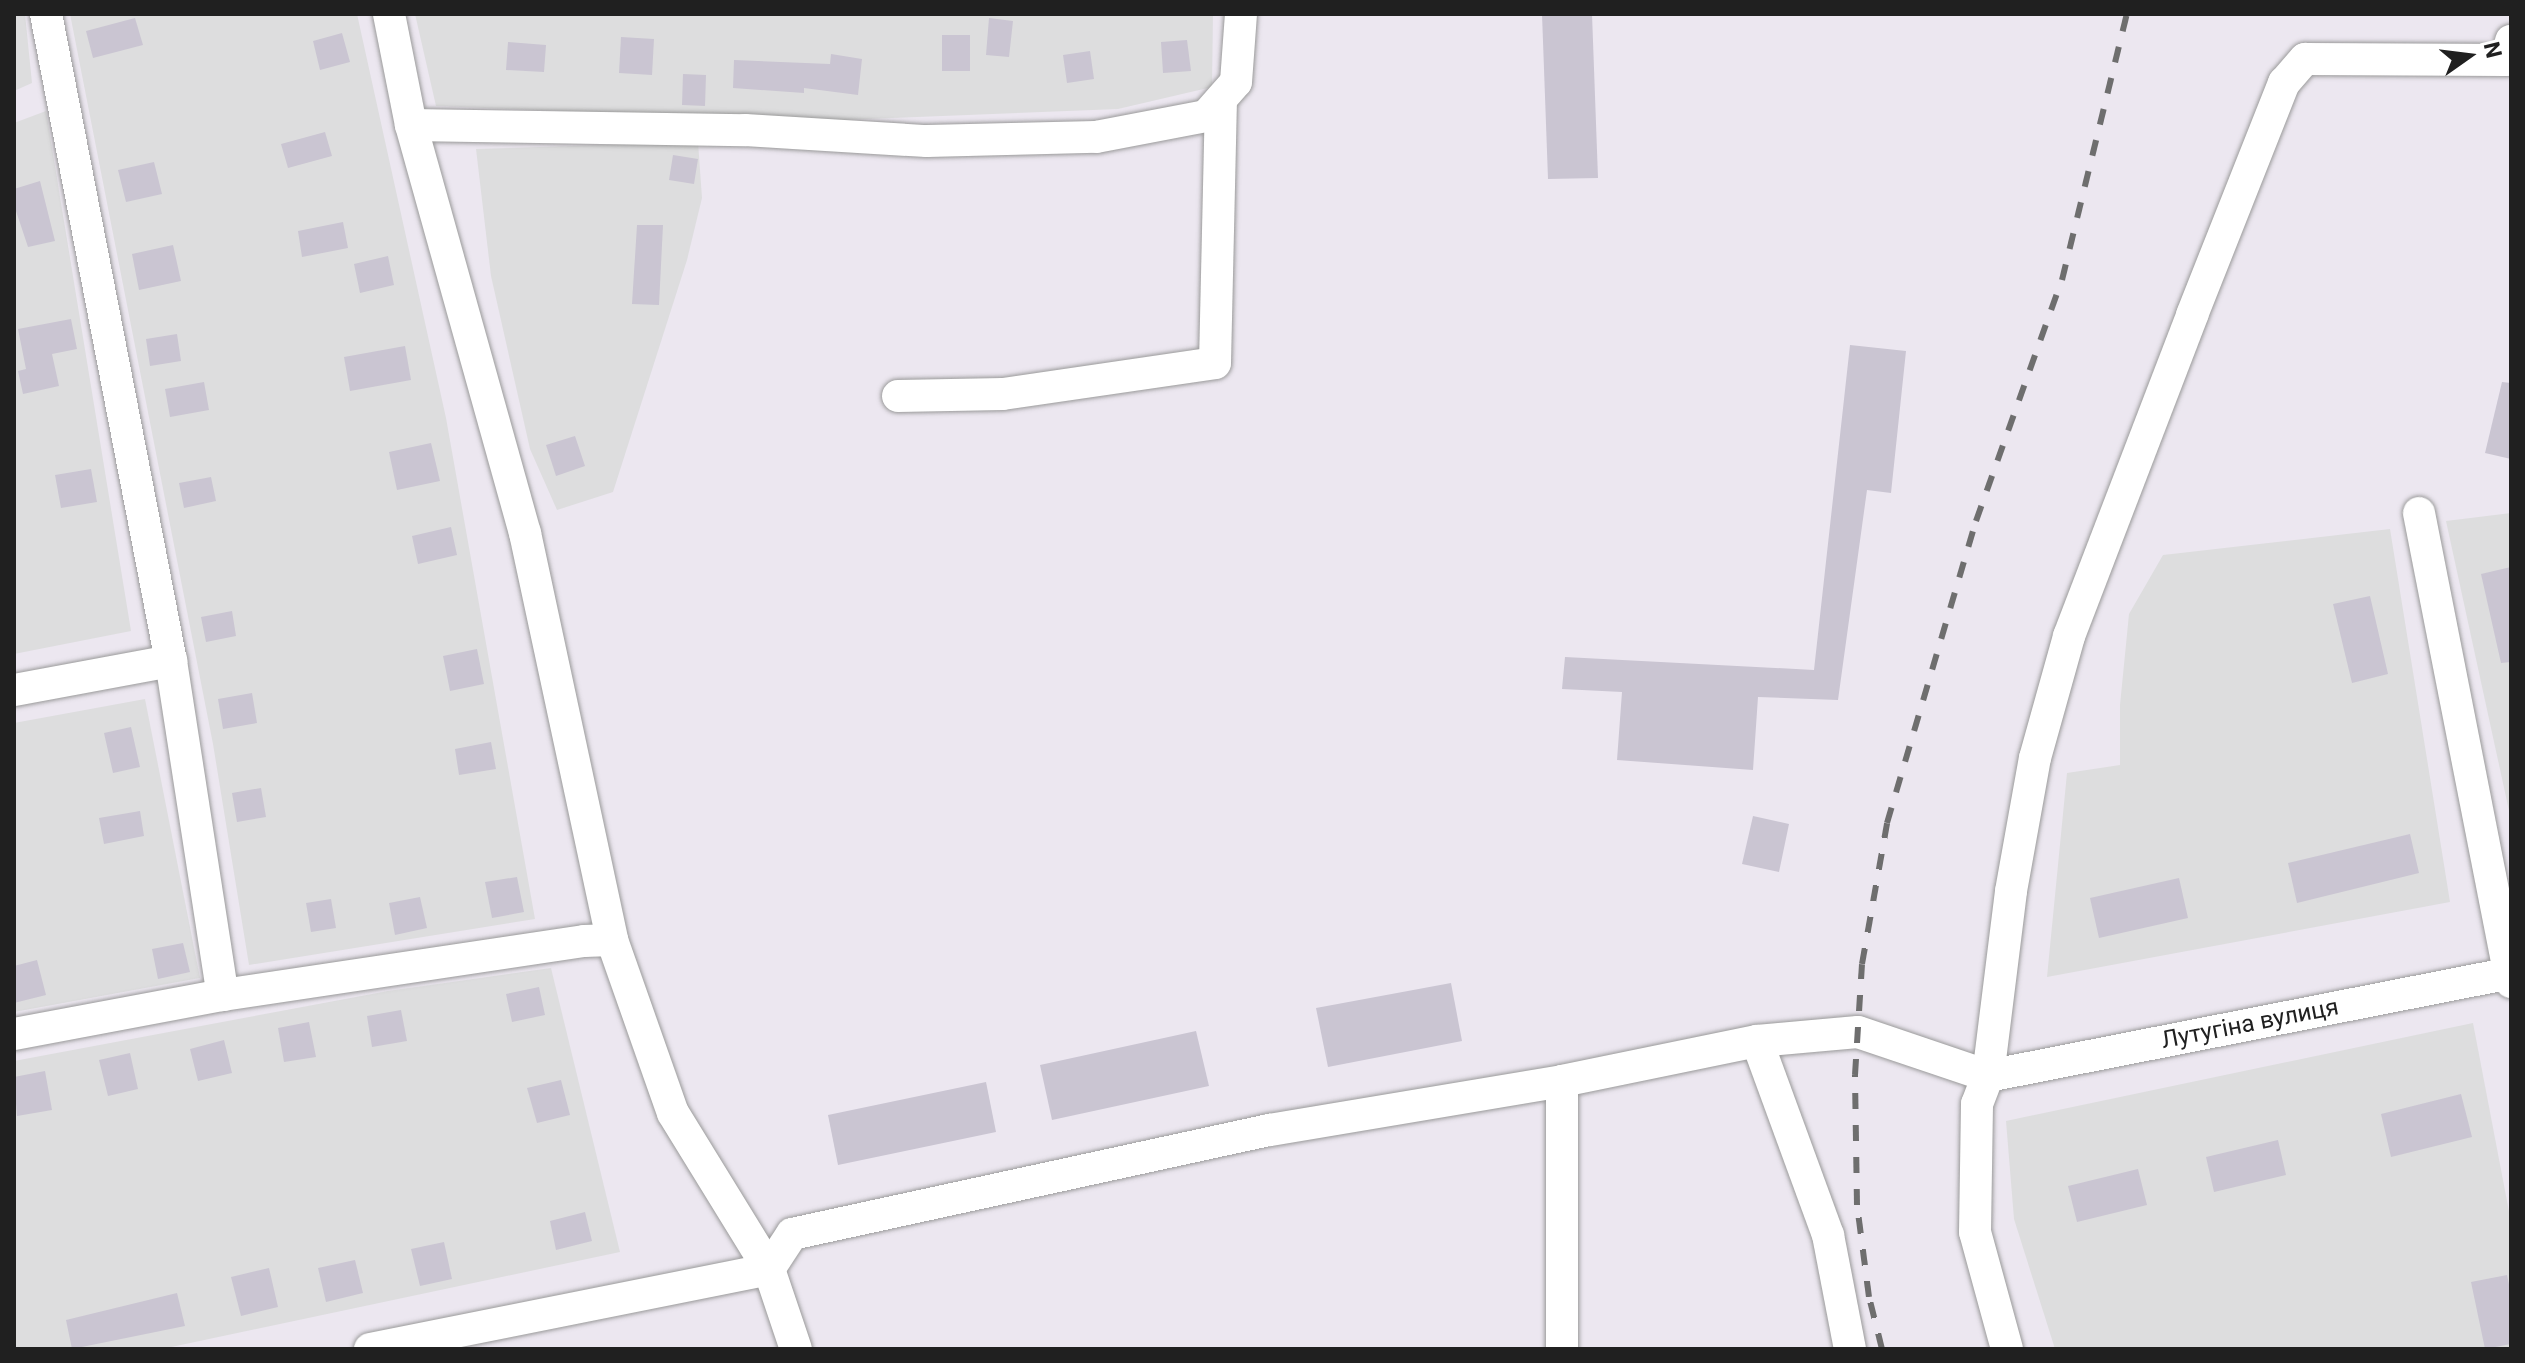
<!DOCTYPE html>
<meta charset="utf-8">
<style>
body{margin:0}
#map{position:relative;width:2525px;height:1363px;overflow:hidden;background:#ece7f0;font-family:Roboto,sans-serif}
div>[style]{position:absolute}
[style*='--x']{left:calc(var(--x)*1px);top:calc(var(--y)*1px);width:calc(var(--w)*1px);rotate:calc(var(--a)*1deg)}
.residential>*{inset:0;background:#ddddde}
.building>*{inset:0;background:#cac5d2}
.roads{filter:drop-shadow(0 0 2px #9a9a9a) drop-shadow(0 0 2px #9a9a9a)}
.street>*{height:32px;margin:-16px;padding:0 16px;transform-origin:16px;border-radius:16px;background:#fff}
.rail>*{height:6px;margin-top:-3px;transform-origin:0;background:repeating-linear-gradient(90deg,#6e6e6e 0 16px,transparent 0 32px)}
span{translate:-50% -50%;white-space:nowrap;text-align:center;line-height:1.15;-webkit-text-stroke:7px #fff;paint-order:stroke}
.street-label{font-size:24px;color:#202020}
.frame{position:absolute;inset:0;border:16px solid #202020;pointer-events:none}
.north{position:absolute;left:2429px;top:16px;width:80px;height:80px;-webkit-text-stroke:6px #fff;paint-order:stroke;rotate:76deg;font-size:22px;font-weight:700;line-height:32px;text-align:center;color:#202020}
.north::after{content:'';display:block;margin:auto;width:28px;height:36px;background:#202020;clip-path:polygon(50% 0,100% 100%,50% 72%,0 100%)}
</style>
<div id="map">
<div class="residential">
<div style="clip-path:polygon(14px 14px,25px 14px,32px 83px,14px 91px)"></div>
<div style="clip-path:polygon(70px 14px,357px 14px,446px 418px,535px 919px,249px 965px,213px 744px)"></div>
<div style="clip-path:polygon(415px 14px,1213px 14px,1212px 87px,1118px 109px,816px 121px,436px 106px)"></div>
<div style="clip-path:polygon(46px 111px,131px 631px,14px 654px,14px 123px)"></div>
<div style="clip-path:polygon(698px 142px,702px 198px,687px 260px,613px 492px,557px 510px,530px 449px,491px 276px,476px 149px)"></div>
<div style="clip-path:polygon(2511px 513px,2511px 820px,2446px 521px)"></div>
<div style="clip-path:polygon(2390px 529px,2450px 902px,2047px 977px,2067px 773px,2120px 765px,2120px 705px,2129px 614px,2163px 555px)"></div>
<div style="clip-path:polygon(145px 699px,200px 978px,14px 1012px,14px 723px)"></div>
<div style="clip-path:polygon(551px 968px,620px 1252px,162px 1349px,14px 1349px,14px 1061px,388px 991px)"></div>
<div style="clip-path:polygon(2473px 1023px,2511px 1222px,2511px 1349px,2055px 1349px,2014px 1219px,2006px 1121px)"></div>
</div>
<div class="building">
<div style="clip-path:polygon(1542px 14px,1592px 14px,1598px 178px,1548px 179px)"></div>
<div style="clip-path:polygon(135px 18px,143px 45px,93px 58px,86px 31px)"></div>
<div style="clip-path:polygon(989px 18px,1013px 21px,1009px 57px,986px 55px)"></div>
<div style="clip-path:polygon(342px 33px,350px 62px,320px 70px,313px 41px)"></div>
<div style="clip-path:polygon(942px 35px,970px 35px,970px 71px,942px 71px)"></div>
<div style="clip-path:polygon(621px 37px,654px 39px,652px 75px,619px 73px)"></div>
<div style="clip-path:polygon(1187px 40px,1191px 71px,1163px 73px,1161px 42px)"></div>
<div style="clip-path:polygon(508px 42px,546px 45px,544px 72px,506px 70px)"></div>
<div style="clip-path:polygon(1090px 51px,1094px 79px,1067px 83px,1063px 55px)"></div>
<div style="clip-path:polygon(831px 54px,862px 59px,858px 95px,804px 88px,804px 93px,733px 88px,734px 60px,830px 64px)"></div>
<div style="clip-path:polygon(683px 74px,706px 75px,705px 106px,682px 105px)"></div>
<div style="clip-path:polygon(325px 132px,332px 156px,288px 168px,281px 144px)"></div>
<div style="clip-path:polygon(673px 155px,698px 159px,694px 184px,669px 180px)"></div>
<div style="clip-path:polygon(154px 162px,162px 194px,126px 202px,118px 170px)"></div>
<div style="clip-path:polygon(40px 181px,55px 241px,28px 247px,14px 205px,14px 189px)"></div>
<div style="clip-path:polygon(343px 222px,348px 248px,302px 257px,298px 231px)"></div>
<div style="clip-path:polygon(637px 225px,663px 225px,659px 305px,632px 304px)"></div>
<div style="clip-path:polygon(173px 245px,181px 281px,139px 290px,132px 254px)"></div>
<div style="clip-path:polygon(388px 256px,394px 285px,360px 293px,354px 264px)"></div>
<div style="clip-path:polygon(71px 319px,77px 349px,52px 354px,59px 386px,23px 394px,18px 371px,26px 369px,18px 329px)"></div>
<div style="clip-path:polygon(177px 334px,181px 361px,150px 366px,146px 339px)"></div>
<div style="clip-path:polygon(1850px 345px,1906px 351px,1891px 493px,1867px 490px,1838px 700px,1758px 697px,1753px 770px,1617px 760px,1622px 692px,1562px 689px,1565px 657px,1814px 670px)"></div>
<div style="clip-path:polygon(405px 346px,411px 380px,350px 391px,344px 357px)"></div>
<div style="clip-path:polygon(204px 382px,209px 410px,170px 417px,165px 389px)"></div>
<div style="clip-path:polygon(2502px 382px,2511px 383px,2511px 459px,2485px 453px)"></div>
<div style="clip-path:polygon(575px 436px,585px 466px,556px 476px,546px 445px)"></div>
<div style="clip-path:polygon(431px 443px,440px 481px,397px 490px,389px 452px)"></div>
<div style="clip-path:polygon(91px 469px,97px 502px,61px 508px,55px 475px)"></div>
<div style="clip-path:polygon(211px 477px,216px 501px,184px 508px,179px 483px)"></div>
<div style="clip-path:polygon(451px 527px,457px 555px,418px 564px,412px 536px)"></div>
<div style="clip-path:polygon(2511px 567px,2511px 662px,2501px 663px,2481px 574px)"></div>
<div style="clip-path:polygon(2370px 596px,2388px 674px,2352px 683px,2333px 604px)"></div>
<div style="clip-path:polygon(232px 611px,236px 636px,206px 642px,201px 617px)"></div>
<div style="clip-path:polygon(477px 649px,484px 684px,450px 691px,443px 656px)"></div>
<div style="clip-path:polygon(252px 693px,257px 723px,223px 729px,218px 699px)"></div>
<div style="clip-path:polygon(131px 727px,140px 767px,113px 773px,104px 733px)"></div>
<div style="clip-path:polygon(491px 742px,496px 769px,459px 775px,455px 749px)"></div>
<div style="clip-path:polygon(261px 788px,266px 817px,237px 822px,232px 793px)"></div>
<div style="clip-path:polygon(140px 811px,144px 836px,104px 844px,99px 818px)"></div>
<div style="clip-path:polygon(1753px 816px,1789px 824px,1779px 872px,1742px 864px)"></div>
<div style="clip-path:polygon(2410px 834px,2419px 873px,2297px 903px,2288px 863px)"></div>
<div style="clip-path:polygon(517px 877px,524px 912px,492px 918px,485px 882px)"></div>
<div style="clip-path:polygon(2179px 878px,2188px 918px,2099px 938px,2090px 898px)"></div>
<div style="clip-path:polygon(420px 897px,427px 928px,395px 935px,389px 903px)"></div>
<div style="clip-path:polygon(331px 899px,336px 928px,311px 932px,306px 903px)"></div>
<div style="clip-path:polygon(183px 943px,190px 972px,158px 979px,152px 949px)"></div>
<div style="clip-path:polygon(37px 960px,46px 995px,14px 1003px,14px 966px)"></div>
<div style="clip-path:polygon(1451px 983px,1462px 1041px,1328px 1067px,1316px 1008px)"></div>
<div style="clip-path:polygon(539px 987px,545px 1015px,512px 1022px,506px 994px)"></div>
<div style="clip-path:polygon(401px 1010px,407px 1041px,372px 1047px,367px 1016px)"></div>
<div style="clip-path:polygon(309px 1022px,316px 1057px,284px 1062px,278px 1028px)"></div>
<div style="clip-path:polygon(1196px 1031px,1209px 1086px,1052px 1120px,1040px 1065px)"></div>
<div style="clip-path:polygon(224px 1040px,232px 1073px,198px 1081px,190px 1049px)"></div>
<div style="clip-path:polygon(130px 1053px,138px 1089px,108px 1096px,99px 1060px)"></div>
<div style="clip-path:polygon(45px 1071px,52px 1110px,17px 1116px,14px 1077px)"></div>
<div style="clip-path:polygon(561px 1080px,570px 1115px,537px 1123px,527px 1088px)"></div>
<div style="clip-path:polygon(986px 1082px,996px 1132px,838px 1165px,828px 1115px)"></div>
<div style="clip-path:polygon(2461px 1094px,2472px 1137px,2391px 1157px,2381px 1114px)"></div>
<div style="clip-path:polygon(2278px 1140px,2286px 1175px,2214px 1192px,2206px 1157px)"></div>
<div style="clip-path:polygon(2138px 1169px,2147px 1205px,2077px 1222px,2068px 1186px)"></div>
<div style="clip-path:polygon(585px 1212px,592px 1241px,556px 1250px,550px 1221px)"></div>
<div style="clip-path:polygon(444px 1242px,452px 1279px,420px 1286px,411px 1249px)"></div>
<div style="clip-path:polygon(355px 1260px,363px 1293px,326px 1302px,318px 1268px)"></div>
<div style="clip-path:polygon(269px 1268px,278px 1307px,241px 1316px,231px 1277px)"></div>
<div style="clip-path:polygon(2507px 1275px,2511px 1294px,2511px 1344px,2485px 1349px,2471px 1282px)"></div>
<div style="clip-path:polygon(177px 1293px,185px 1326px,72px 1349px,66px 1320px)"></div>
</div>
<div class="roads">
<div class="street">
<div style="--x:46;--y:14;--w:659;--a:79.07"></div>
<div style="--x:171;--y:661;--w:338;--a:81.2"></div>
<div style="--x:389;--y:14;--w:113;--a:78.8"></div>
<div style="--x:411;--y:125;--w:424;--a:74.4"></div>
<div style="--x:525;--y:533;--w:416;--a:77.9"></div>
<div style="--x:411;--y:125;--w:334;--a:0.9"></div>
<div style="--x:745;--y:130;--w:182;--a:3.5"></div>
<div style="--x:927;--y:141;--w:169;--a:-1.4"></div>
<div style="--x:1096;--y:137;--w:112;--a:-10.8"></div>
<div style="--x:1206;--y:116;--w:45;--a:-48.6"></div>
<div style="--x:1236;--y:82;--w:68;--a:-85.8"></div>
<div style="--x:898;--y:396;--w:105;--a:-1.1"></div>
<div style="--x:1003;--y:394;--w:214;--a:-8.3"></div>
<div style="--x:1215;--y:363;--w:263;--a:-88.7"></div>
<div style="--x:2419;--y:513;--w:478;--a:78.9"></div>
<div style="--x:14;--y:690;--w:160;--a:-10.5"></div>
<div style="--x:14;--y:1034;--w:213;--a:-10.6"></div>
<div style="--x:223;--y:995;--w:365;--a:-8.5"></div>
<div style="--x:584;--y:941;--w:28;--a:-2"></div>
<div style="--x:612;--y:940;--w:183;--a:70.6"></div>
<div style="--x:673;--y:1113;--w:183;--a:58.4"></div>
<div style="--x:769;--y:1269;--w:84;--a:71.4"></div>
<div style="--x:1757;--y:1041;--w:207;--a:69.9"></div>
<div style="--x:1828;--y:1235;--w:116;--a:79.1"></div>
<div style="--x:370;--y:1349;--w:407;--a:-11.3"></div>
<div style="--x:769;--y:1269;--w:42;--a:-56.7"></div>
<div style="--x:792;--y:1234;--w:489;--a:-12.3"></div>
<div style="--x:1270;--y:1130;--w:296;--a:-9.5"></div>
<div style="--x:1562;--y:1081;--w:199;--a:-11.6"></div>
<div style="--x:1757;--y:1041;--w:101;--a:-5.1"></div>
<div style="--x:1858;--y:1032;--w:137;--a:18.7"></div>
<div style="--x:1988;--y:1076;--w:533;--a:-11.14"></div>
<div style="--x:1562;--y:1349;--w:268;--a:-90"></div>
<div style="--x:2007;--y:1349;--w:121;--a:-105.3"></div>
<div style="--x:1975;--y:1232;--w:128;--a:-89.1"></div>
<div style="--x:1977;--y:1104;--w:30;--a:-69"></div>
<div style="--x:1988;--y:1076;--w:186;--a:-82.9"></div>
<div style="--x:2011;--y:891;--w:135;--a:-79.8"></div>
<div style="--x:2035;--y:758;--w:127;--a:-74.4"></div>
<div style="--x:2069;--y:636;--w:344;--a:-69"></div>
<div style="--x:2192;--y:315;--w:250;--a:-68.4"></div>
<div style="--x:2284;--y:83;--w:32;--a:-49"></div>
<div style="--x:2305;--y:59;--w:201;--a:0.3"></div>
<div style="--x:2506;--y:60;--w:20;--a:-75"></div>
</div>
</div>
<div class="rail">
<div style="--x:1882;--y:1349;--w:54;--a:-104"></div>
<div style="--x:1869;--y:1297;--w:93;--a:-97.4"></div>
<div style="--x:1857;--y:1205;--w:130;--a:-90.9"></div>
<div style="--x:1855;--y:1075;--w:111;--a:-86.4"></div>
<div style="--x:1862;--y:964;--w:143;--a:-79.9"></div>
<div style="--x:1887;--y:823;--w:315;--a:-73.6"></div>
<div style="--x:1976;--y:521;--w:256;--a:-70.4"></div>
<div style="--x:2062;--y:280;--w:274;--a:-76.3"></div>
</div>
<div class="street-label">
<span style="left:2250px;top:1024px;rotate:-11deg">Лутугіна вулиця</span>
</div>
<div class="frame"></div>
<div class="north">N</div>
</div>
